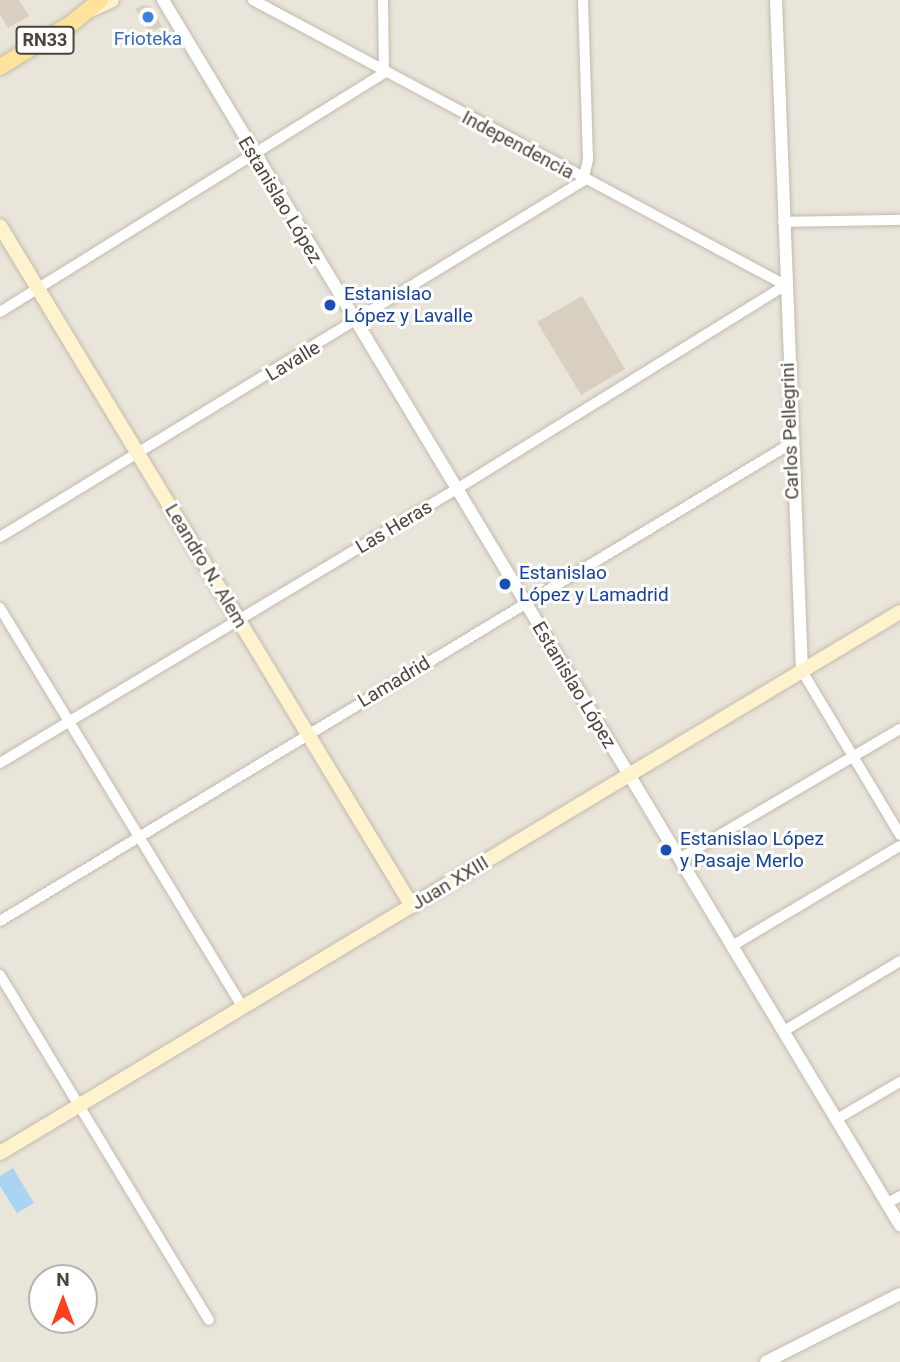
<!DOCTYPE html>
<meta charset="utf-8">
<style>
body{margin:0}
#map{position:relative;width:900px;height:1362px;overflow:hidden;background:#f6f3ec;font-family:Roboto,sans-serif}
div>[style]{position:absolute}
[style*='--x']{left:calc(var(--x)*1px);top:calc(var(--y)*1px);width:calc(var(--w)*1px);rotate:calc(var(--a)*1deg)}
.residential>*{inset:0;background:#eae5da}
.water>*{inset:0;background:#a9d4f2}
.building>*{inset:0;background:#d8cfc1}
.roads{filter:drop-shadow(0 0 2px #c2bbae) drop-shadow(0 0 2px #c2bbae)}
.minor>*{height:10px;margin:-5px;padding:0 5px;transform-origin:5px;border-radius:5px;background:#fff}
.tertiary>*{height:12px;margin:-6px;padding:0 6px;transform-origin:6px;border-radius:6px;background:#fff}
.secondary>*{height:14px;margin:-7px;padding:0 7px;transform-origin:7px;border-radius:7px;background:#fff3cd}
.primary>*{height:16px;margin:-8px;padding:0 8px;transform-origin:8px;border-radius:8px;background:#ffe39c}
.dots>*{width:19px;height:19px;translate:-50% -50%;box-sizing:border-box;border:4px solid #fff;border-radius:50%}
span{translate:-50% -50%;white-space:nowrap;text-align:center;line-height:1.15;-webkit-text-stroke:6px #fff;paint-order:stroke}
.shield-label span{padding:2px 5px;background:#fff;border:2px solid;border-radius:5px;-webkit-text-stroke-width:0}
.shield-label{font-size:18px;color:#4b4439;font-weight:700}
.shop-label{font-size:19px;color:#366cbe}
.street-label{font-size:19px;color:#4b4439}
.transit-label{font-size:19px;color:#164399}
.left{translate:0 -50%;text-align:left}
.north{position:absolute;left:28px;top:1264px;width:70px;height:70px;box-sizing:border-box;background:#fff;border:2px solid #b7b4b0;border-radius:50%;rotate:0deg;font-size:19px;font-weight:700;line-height:28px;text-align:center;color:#4b4439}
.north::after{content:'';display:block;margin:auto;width:24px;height:32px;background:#fc3f1d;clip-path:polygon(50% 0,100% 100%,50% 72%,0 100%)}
</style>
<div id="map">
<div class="residential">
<div style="clip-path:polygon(evenodd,0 0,900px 0,900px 1362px,0 1362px,0 0,42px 1278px,84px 1278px,84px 1320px,42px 1320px,42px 1278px)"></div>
</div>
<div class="water">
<div style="clip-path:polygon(13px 1168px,34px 1203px,17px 1213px,0 1186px,0 1176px)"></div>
</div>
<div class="building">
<div style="clip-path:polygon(0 0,19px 0,29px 16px,8px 28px,0 14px)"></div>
<div style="clip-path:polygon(142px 5px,150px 6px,162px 26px,150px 33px,135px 9px)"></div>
<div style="clip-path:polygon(582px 296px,625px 369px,581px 395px,537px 322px)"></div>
</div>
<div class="roads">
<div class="minor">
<div style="--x:253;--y:0;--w:604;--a:28.18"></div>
<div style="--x:383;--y:0;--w:73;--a:89.2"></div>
<div style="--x:783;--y:222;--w:117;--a:-1"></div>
<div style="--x:0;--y:312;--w:452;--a:-31.9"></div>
<div style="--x:0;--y:537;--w:683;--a:-31.41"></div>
<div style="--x:583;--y:181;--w:23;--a:-77"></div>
<div style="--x:588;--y:159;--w:159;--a:-91.8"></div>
<div style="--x:0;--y:608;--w:467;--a:58.7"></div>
<div style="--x:802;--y:671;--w:191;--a:59.1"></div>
<div style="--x:0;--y:763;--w:531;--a:-30.96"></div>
<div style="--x:455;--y:490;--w:388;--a:-31.8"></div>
<div style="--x:679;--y:859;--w:256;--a:-30.5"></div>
<div style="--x:0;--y:921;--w:923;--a:-31.12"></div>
<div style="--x:732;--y:946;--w:196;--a:-30.8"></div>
<div style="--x:0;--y:975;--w:403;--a:58.8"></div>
<div style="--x:784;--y:1031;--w:135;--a:-31.1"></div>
<div style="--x:837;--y:1119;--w:73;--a:-30.4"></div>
<div style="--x:888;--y:1203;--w:14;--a:-30"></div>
</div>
<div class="tertiary">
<div style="--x:163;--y:0;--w:1430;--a:58.97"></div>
<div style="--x:776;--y:0;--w:672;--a:87.78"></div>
<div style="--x:766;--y:1362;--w:150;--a:-26.9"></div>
</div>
<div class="secondary">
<div style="--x:91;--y:10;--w:23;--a:-25"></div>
<div style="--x:0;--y:226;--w:795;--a:58.79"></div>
<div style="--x:0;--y:1153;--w:1050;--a:-31.01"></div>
</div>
<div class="primary">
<div style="--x:0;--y:67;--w:84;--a:-31.4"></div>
<div style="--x:72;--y:23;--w:36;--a:-39"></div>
</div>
</div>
<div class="dots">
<div style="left:148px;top:17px;background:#3f7fe0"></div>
<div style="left:330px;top:305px;background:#1a4fb4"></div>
<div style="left:505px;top:584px;background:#1a4fb4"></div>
<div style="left:666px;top:850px;background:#1a4fb4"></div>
</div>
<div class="shield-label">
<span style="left:45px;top:40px">RN33</span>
</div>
<div class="shop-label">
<span style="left:148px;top:39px">Frioteka</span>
</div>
<div class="street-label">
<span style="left:518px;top:145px;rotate:28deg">Independencia</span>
<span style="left:280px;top:200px;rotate:59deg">Estanislao López</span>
<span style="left:293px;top:361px;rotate:-31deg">Lavalle</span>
<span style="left:790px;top:431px;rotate:-92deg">Carlos Pellegrini</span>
<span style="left:394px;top:527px;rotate:-31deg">Las Heras</span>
<span style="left:206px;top:566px;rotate:59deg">Leandro N. Alem</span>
<span style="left:394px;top:682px;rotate:-31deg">Lamadrid</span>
<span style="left:574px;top:685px;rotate:59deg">Estanislao López</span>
<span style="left:450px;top:883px;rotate:-31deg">Juan XXIII</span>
</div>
<div class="transit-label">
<span class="left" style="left:344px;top:305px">Estanislao<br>López y Lavalle</span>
<span class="left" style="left:519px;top:584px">Estanislao<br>López y Lamadrid</span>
<span class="left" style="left:680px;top:850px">Estanislao López<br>y Pasaje Merlo</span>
</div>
<div class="north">N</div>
</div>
